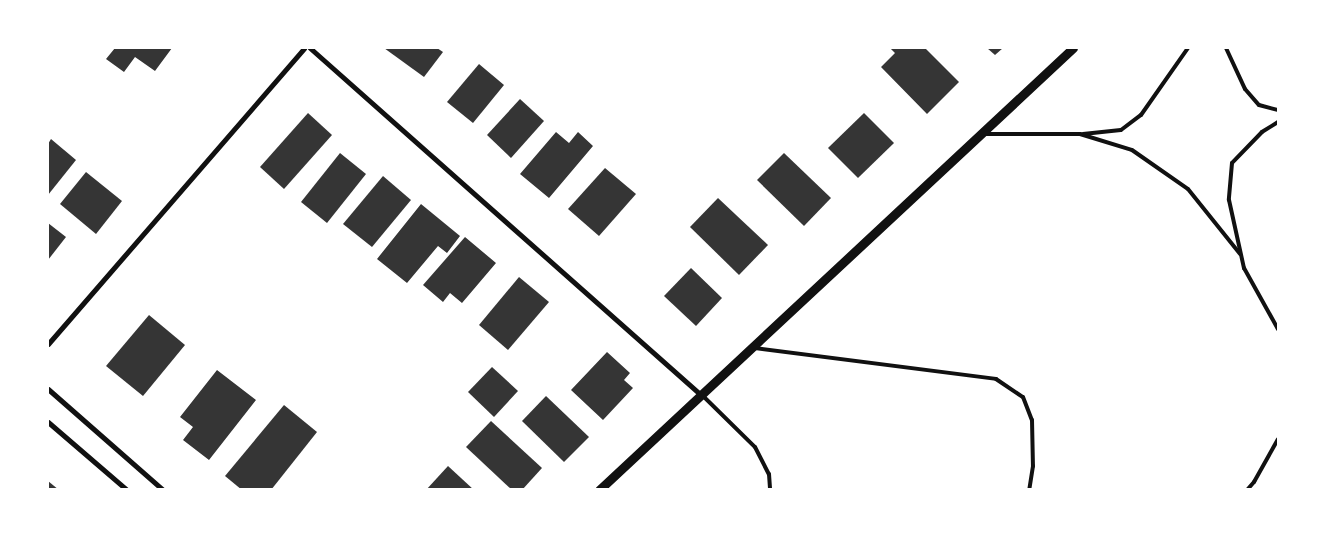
<!DOCTYPE html>
<style>
body{margin:0}
#map{position:relative;width:1326px;height:537px;overflow:hidden;background:#fff;font-family:"Noto Sans",sans-serif}
div>[style]{position:absolute}
[style*='--x']{left:calc(var(--x)*1px);top:calc(var(--y)*1px);width:calc(var(--w)*1px);rotate:calc(var(--a)*1deg)}
.building>*{inset:0;background:#353535}
.service>*{height:4px;margin:-2px;padding:0 2px;transform-origin:2px;border-radius:2px;background:#111}
.minor>*{height:5px;margin:-2.5px;padding:0 2.5px;transform-origin:2.5px;border-radius:2.5px;background:#111}
.tertiary>*{height:9px;margin:-4.5px;padding:0 4.5px;transform-origin:4.5px;border-radius:4.5px;background:#111}
span{translate:-50% -50%;white-space:nowrap;text-align:center;line-height:1.15;-webkit-text-stroke:4.5px #fff;paint-order:stroke}
.frame{position:absolute;inset:0;border:49px solid #fff;pointer-events:none}
</style>
<div id="map">
<div class="building">
<div style="clip-path:polygon(115px 48px,172px 48px,155px 71px,135px 57px,124px 72px,106px 59px)"></div>
<div style="clip-path:polygon(384px 48px,437px 48px,443px 52px,424px 77px)"></div>
<div style="clip-path:polygon(890px 48px,925px 48px,959px 82px,927px 114px,881px 67px,895px 53px)"></div>
<div style="clip-path:polygon(987px 48px,1003px 48px,995px 55px)"></div>
<div style="clip-path:polygon(479px 64px,504px 85px,473px 123px,447px 102px)"></div>
<div style="clip-path:polygon(520px 99px,544px 121px,511px 158px,487px 135px)"></div>
<div style="clip-path:polygon(308px 113px,332px 135px,284px 189px,260px 167px)"></div>
<div style="clip-path:polygon(864px 113px,894px 143px,858px 178px,828px 148px)"></div>
<div style="clip-path:polygon(556px 132px,569px 143px,578px 132px,593px 146px,549px 198px,520px 174px)"></div>
<div style="clip-path:polygon(51px 139px,76px 160px,48px 195px,48px 144px)"></div>
<div style="clip-path:polygon(340px 153px,366px 174px,327px 223px,301px 202px)"></div>
<div style="clip-path:polygon(784px 153px,831px 198px,804px 226px,757px 180px)"></div>
<div style="clip-path:polygon(605px 168px,636px 194px,599px 236px,568px 209px)"></div>
<div style="clip-path:polygon(86px 172px,122px 201px,96px 234px,60px 204px)"></div>
<div style="clip-path:polygon(383px 176px,411px 200px,372px 247px,343px 224px)"></div>
<div style="clip-path:polygon(718px 198px,768px 245px,739px 275px,690px 227px)"></div>
<div style="clip-path:polygon(421px 204px,460px 236px,447px 253px,438px 246px,407px 283px,377px 259px)"></div>
<div style="clip-path:polygon(48px 223px,66px 237px,48px 260px)"></div>
<div style="clip-path:polygon(465px 237px,496px 263px,462px 303px,450px 293px,443px 302px,423px 285px)"></div>
<div style="clip-path:polygon(691px 268px,722px 298px,696px 326px,664px 296px)"></div>
<div style="clip-path:polygon(519px 277px,549px 302px,508px 350px,479px 325px)"></div>
<div style="clip-path:polygon(149px 315px,185px 345px,143px 396px,106px 366px)"></div>
<div style="clip-path:polygon(607px 352px,630px 373px,624px 380px,633px 388px,603px 420px,571px 390px)"></div>
<div style="clip-path:polygon(492px 367px,518px 391px,494px 417px,468px 392px)"></div>
<div style="clip-path:polygon(217px 370px,256px 400px,209px 460px,183px 440px,193px 427px,180px 417px)"></div>
<div style="clip-path:polygon(546px 396px,589px 437px,564px 462px,522px 421px)"></div>
<div style="clip-path:polygon(284px 405px,317px 432px,271px 490px,242px 490px,225px 476px)"></div>
<div style="clip-path:polygon(491px 421px,542px 468px,522px 490px,512px 490px,466px 447px)"></div>
<div style="clip-path:polygon(448px 466px,474px 490px,426px 490px)"></div>
<div style="clip-path:polygon(48px 481px,59px 490px,48px 490px)"></div>
</div>
<div class="service">
<div style="--x:1226;--y:48;--w:45;--a:65.1"></div>
<div style="--x:1245;--y:89;--w:21;--a:49"></div>
<div style="--x:1259;--y:105;--w:20;--a:15"></div>
<div style="--x:1278;--y:122;--w:19;--a:148"></div>
<div style="--x:1262;--y:132;--w:43;--a:134.1"></div>
<div style="--x:1232;--y:163;--w:37;--a:95"></div>
<div style="--x:1229;--y:200;--w:70;--a:77.6"></div>
<div style="--x:1244;--y:268;--w:70;--a:60.9"></div>
<div style="--x:984;--y:134;--w:96;--a:0"></div>
<div style="--x:1080;--y:134;--w:54;--a:17.1"></div>
<div style="--x:1132;--y:150;--w:68;--a:34.9"></div>
<div style="--x:1188;--y:189;--w:83;--a:51.3"></div>
<div style="--x:1083;--y:134;--w:38;--a:-6"></div>
<div style="--x:1121;--y:130;--w:25;--a:-37"></div>
<div style="--x:1141;--y:115;--w:82;--a:-55"></div>
<div style="--x:755;--y:348;--w:243;--a:7.3"></div>
<div style="--x:996;--y:379;--w:32;--a:34"></div>
<div style="--x:1023;--y:397;--w:25;--a:69"></div>
<div style="--x:1032;--y:420;--w:46;--a:88.8"></div>
<div style="--x:1033;--y:466;--w:24;--a:99"></div>
<div style="--x:702;--y:395;--w:74;--a:44.5"></div>
<div style="--x:755;--y:447;--w:30;--a:63"></div>
<div style="--x:769;--y:474;--w:16;--a:86"></div>
<div style="--x:1247;--y:490;--w:11;--a:-49"></div>
<div style="--x:1254;--y:482;--w:49;--a:-60.8"></div>
</div>
<div class="minor">
<div style="--x:310;--y:48;--w:523;--a:41.59"></div>
<div style="--x:48;--y:344;--w:391;--a:-49.1"></div>
<div style="--x:48;--y:389;--w:153;--a:41.3"></div>
<div style="--x:48;--y:422;--w:104;--a:40.7"></div>
</div>
<div class="tertiary">
<div style="--x:599;--y:490;--w:648;--a:-43"></div>
</div>
<div class="frame"></div>
</div>
